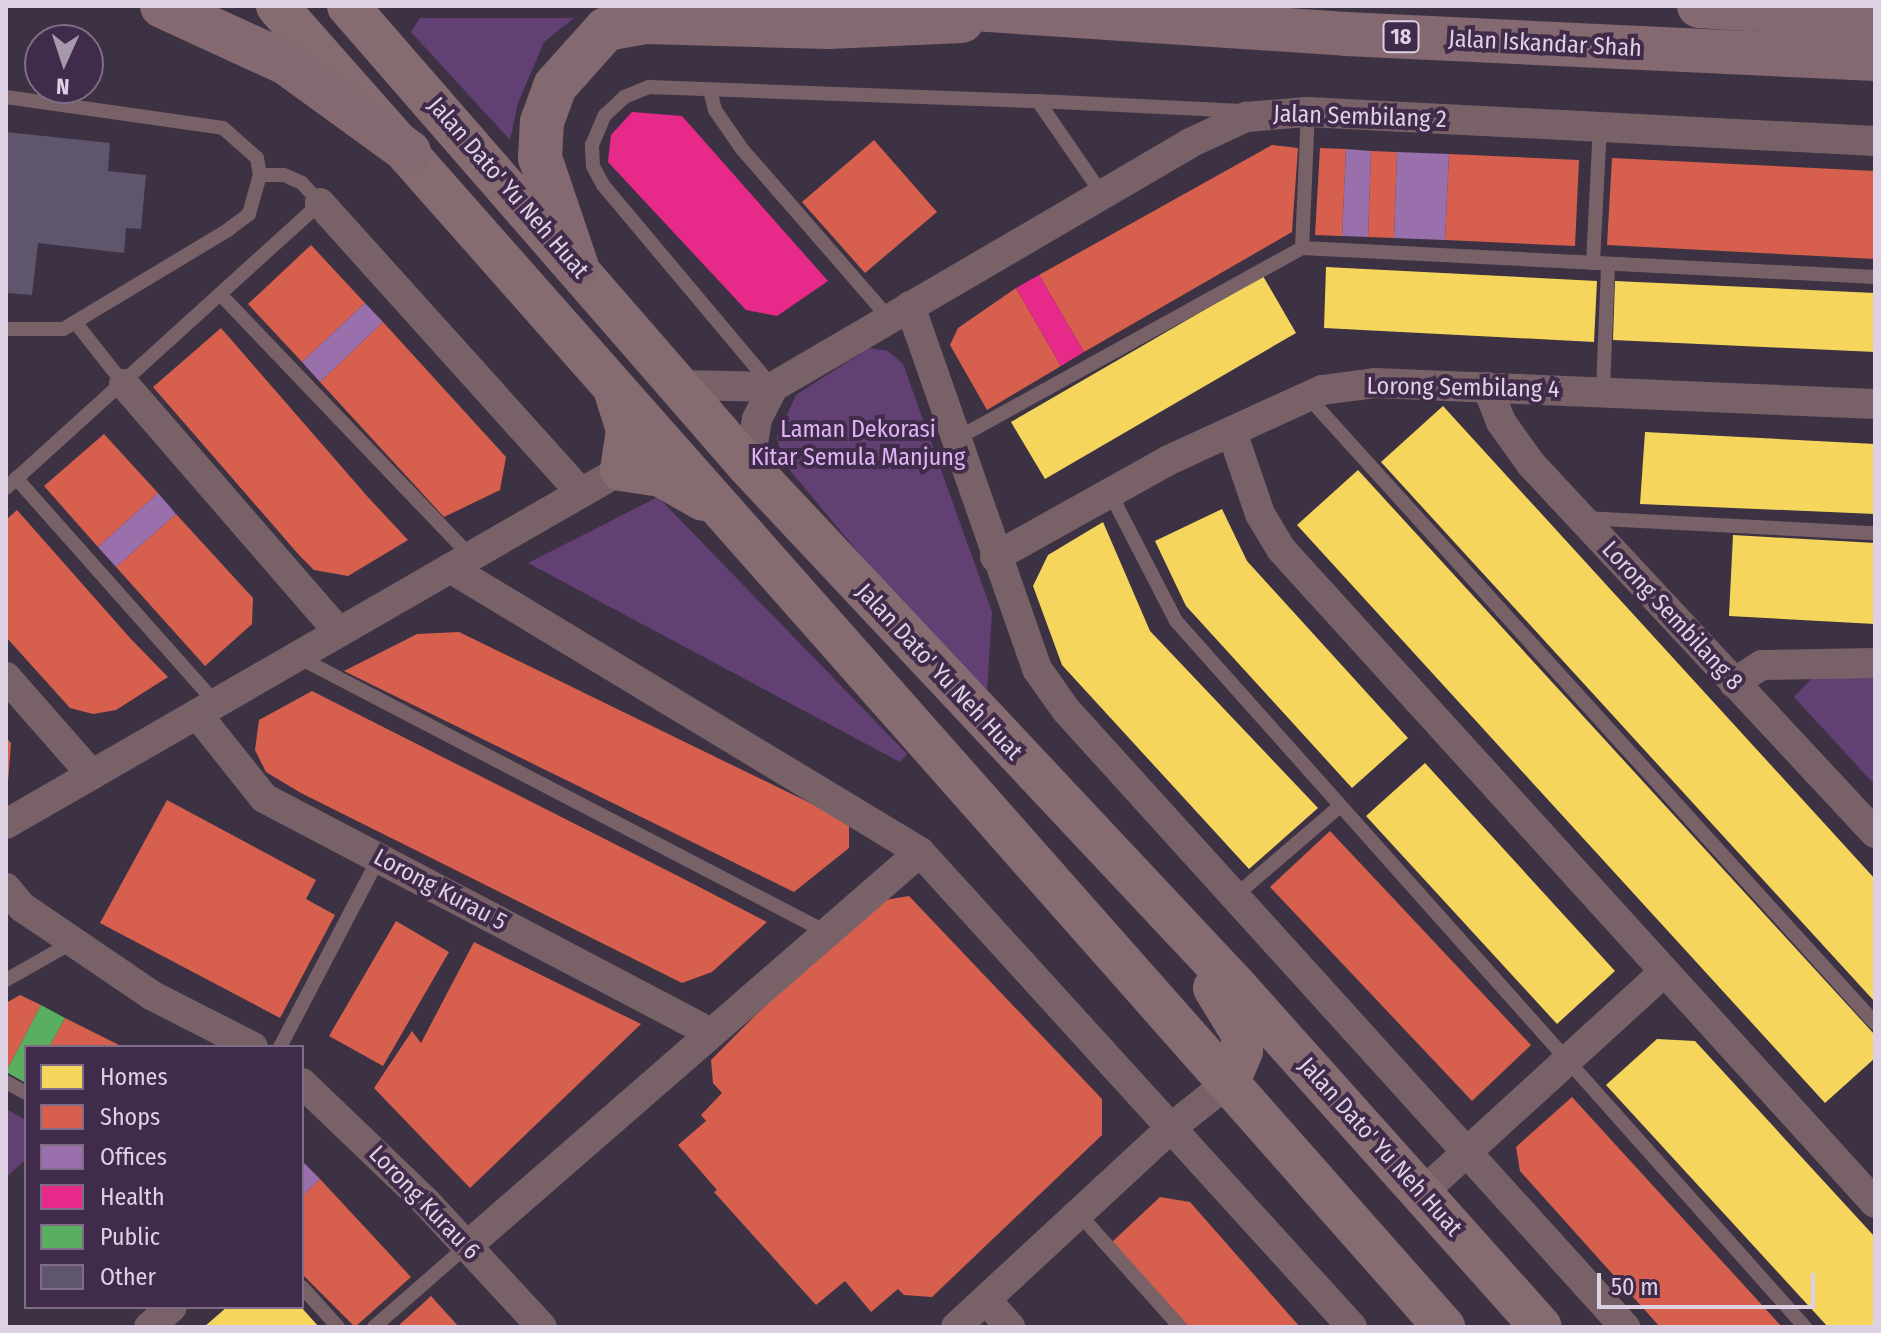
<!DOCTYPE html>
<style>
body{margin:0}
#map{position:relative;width:1881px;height:1333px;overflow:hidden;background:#3d3243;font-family:"Fira Sans Condensed",sans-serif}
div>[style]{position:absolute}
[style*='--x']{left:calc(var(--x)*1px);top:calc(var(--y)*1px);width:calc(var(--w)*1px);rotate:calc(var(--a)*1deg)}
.green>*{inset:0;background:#634073}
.homes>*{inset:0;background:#f6d55c}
.shops>*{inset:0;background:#d6604d}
.offices>*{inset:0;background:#9970ab}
.health>*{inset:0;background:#e7298a}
.public>*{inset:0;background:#5aae61}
.building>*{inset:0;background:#5f556d}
.lane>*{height:14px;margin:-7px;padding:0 7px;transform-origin:7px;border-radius:7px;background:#786267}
.street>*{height:30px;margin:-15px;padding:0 15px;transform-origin:15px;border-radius:15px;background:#786267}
.secondary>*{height:42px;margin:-21px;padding:0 21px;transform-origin:21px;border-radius:21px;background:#866c71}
.primary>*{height:44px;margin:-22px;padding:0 22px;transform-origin:22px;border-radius:22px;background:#846970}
span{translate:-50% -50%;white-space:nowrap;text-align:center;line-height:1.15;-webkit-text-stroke:8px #402b4a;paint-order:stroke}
.shield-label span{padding:2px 6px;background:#402b4a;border:2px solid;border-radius:6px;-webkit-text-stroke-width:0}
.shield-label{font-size:22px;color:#ded1e4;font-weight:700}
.street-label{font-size:24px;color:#ded1e4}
.park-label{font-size:24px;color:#dfb3f5}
.frame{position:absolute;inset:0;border:8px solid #ded1e4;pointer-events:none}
.legend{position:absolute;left:24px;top:1045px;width:280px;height:264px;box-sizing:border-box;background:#402b4a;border:2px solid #7f6d88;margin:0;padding:10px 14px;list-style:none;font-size:24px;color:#ded1e4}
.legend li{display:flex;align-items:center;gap:16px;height:40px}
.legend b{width:40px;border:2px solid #7f6d88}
.north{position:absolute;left:24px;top:24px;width:80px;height:80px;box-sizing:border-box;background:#402b4a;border:2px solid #7f6d88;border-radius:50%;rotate:183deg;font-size:22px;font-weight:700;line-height:32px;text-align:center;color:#ded1e4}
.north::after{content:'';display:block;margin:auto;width:28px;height:36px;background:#a699ac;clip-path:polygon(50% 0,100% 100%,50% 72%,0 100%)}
.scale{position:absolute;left:1597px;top:1273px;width:218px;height:36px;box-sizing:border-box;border:4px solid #ded1e4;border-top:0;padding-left:10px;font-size:24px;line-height:28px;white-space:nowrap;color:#ded1e4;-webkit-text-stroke:6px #402b4a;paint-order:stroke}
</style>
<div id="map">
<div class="green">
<div style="clip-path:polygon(420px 18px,574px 18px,544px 42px,518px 103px,510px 140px,411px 32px)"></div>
<div style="clip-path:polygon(869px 348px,888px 351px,903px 364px,992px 612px,986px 705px,783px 462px,777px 437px,796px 395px)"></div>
<div style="clip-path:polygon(658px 497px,907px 754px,900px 762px,528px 563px)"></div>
<div style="clip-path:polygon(1817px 673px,1875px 676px,1875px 785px,1794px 697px)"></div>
<div style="clip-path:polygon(6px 1109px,26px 1120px,26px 1159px,6px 1178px)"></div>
</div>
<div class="homes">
<div style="clip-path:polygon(1326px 267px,1597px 281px,1594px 342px,1324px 328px)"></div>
<div style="clip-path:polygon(1263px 276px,1296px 333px,1045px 479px,1011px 422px)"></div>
<div style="clip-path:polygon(1615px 281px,1875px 293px,1875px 352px,1613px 340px)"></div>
<div style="clip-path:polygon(1443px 406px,1875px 879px,1875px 1002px,1381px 462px)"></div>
<div style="clip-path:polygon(1645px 432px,1875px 444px,1875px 514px,1640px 504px)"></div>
<div style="clip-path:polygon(1358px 470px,1875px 1035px,1875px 1058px,1825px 1103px,1297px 525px)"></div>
<div style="clip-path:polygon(1222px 509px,1247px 561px,1408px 738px,1352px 788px,1186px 606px,1155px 541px)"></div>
<div style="clip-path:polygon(1103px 522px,1150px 631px,1318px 808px,1249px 869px,1062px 665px,1033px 586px,1048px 555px)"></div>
<div style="clip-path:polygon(1733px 535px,1875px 543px,1875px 624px,1729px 616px)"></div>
<div style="clip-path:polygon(1425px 763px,1615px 971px,1557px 1024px,1366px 816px)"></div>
<div style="clip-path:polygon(1657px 1039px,1695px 1041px,1875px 1237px,1875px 1327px,1828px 1327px,1606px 1085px)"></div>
<div style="clip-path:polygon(227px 1307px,301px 1307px,319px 1327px,204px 1327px)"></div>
</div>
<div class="shops">
<div style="clip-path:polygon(874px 140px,937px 212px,865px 273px,802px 202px)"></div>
<div style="clip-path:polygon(1272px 145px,1298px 148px,1292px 232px,1084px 352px,1039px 275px)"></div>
<div style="clip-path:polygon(1320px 148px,1346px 149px,1342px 236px,1315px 235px)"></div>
<div style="clip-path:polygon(1371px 151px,1397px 152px,1394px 238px,1368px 237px)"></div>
<div style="clip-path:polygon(1449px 154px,1579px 160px,1575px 246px,1445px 240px)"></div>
<div style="clip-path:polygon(1612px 158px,1875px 171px,1875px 259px,1607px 245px)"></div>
<div style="clip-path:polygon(311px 245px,365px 303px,302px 362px,248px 304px)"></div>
<div style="clip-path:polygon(1016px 288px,1061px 366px,987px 410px,950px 345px,958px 328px)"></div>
<div style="clip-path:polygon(383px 322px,506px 457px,500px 490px,444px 517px,320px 382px)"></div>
<div style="clip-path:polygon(221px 328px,367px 496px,408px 540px,348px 576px,314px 570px,299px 555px,153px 387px)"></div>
<div style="clip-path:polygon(104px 434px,158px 493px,98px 547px,44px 486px)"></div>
<div style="clip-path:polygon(17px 510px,130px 638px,168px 677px,116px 710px,93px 714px,70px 708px,61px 698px,6px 637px,6px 520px)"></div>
<div style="clip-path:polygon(176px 514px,253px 598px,252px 624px,205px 666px,116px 567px)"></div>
<div style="clip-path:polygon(459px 632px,849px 822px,849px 848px,794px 892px,344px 671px,417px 634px)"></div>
<div style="clip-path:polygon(312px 691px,678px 876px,767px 922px,712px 972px,682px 983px,301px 793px,266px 772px,255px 750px,259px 720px)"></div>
<div style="clip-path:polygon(6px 738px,11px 743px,8px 782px,6px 782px)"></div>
<div style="clip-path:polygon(167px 800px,316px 880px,306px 899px,335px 915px,280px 1018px,100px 923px)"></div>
<div style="clip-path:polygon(1330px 831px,1531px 1045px,1472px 1101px,1270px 887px)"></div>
<div style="clip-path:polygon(909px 896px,1102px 1099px,1102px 1135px,932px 1297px,904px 1295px,898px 1289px,871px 1312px,845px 1281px,816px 1305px,714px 1192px,717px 1190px,678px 1145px,706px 1121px,701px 1115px,722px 1093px,713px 1083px,711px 1060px,867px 903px)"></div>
<div style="clip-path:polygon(396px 921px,449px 952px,383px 1066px,329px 1036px)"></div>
<div style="clip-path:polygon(474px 942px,641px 1024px,470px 1188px,374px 1088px,412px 1031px,421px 1043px)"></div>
<div style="clip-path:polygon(20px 995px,41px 1005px,6px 1072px,6px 1003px)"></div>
<div style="clip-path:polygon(65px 1018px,123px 1047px,49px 1047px)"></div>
<div style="clip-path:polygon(1572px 1097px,1782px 1327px,1660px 1327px,1520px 1171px,1516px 1147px)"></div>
<div style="clip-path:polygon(320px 1179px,411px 1277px,355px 1327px,302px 1274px,302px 1196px)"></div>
<div style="clip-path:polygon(1160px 1197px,1190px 1202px,1300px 1327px,1189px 1327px,1112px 1242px)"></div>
<div style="clip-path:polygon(431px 1296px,459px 1327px,397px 1327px)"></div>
</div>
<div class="offices">
<div style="clip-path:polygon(1346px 149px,1371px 151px,1368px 237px,1342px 236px)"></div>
<div style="clip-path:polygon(1397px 152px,1449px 154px,1445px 240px,1394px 238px)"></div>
<div style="clip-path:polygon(365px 303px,383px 322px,320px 382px,302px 362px)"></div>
<div style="clip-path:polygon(158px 493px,176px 514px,116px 567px,98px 547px)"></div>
<div style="clip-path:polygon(302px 1161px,320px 1179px,302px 1196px)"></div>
</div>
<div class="health">
<div style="clip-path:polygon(632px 112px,682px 116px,828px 281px,777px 316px,746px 310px,608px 162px,611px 135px)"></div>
<div style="clip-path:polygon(1039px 275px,1084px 352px,1061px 366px,1016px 288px)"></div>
</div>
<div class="public">
<div style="clip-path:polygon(41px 1005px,65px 1018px,49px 1047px,26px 1047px,26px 1083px,6px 1072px)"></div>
</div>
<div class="building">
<div style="clip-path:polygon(6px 132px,110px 143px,108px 171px,146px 175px,141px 229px,126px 228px,124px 253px,38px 243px,32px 295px,6px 293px)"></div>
</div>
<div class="lane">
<div style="--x:710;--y:90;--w:21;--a:76"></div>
<div style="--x:715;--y:110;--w:47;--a:55.3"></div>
<div style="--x:742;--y:149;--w:224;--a:49"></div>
<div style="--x:6;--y:97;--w:219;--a:8.1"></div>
<div style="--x:223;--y:128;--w:45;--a:41.4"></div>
<div style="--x:257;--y:158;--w:17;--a:80"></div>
<div style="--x:260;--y:175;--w:41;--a:105.8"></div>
<div style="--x:249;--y:214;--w:26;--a:143"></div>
<div style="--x:228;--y:230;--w:192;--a:149"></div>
<div style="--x:63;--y:329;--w:57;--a:180"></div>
<div style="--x:1038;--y:101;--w:204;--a:2.8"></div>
<div style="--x:1302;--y:248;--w:136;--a:-87.5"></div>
<div style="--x:1593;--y:263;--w:136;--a:-87.1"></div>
<div style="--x:220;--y:294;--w:362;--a:46.3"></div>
<div style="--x:75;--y:322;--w:79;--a:51.7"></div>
<div style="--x:770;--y:384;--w:260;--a:-130"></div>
<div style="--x:603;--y:185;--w:21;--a:-118"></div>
<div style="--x:593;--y:166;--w:21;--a:-93"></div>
<div style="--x:592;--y:145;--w:33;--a:-67"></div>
<div style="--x:605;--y:115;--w:26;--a:-43"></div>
<div style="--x:624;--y:97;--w:27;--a:-22"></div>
<div style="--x:649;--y:87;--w:389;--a:2.1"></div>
<div style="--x:1038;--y:101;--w:113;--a:55.5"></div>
<div style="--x:1603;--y:391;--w:127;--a:-87.7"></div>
<div style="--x:1308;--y:397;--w:845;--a:47.83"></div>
<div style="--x:956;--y:439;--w:395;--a:-28.9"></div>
<div style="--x:1302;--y:248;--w:574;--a:2.9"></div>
<div style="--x:16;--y:478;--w:301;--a:48.4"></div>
<div style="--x:6;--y:488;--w:424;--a:-42.2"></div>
<div style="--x:320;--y:203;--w:27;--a:-132"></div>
<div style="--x:302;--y:183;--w:20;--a:-156"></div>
<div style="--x:284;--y:175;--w:24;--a:180"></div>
<div style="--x:1110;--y:493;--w:144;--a:62.7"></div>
<div style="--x:1176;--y:621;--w:946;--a:48.3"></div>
<div style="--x:1584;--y:518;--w:291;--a:3"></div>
<div style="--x:298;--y:657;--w:595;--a:27.51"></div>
<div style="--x:1235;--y:896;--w:138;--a:-40.6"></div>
<div style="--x:6;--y:980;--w:77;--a:-29.6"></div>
<div style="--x:280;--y:1047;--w:213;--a:-62.4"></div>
<div style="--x:6;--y:1082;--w:23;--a:29"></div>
<div style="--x:1080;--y:1215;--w:150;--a:48.2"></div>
<div style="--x:302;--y:1287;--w:54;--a:48"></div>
<div style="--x:374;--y:1327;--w:123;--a:-41.1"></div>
</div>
<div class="street">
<div style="--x:320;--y:203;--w:390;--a:48"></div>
<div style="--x:910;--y:306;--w:385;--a:70.7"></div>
<div style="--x:1037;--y:669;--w:50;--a:54.7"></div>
<div style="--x:1066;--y:710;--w:833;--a:47.82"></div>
<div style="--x:124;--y:384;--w:328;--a:49.1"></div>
<div style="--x:679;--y:385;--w:94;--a:1.2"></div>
<div style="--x:773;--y:387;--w:483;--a:-30.3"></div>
<div style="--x:1190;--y:143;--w:62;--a:-24.9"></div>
<div style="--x:1246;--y:117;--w:62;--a:-4.6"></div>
<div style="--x:1308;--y:112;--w:568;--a:2.93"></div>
<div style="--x:1487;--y:387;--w:38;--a:68"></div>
<div style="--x:1501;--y:422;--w:52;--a:54.5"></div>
<div style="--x:1531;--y:464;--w:504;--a:47.01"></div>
<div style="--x:1232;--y:432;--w:87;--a:71.1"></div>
<div style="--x:1260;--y:514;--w:41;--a:59"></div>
<div style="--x:1281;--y:549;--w:883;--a:47.75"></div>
<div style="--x:749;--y:467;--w:49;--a:-80.5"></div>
<div style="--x:757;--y:419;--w:36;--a:-63"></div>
<div style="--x:995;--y:557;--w:199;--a:-29.1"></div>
<div style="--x:1169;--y:460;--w:168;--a:-24.6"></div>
<div style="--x:1322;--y:390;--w:53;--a:-7.5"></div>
<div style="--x:1375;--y:383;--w:500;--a:2.41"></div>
<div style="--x:450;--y:568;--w:549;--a:31.14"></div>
<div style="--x:920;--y:852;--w:642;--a:47.71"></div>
<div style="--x:6;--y:677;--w:130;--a:48.7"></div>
<div style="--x:1734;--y:683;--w:33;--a:-33"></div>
<div style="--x:1762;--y:665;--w:113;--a:-1"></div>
<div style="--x:197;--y:714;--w:107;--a:51.4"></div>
<div style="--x:264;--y:798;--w:505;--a:27.73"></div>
<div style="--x:6;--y:824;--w:710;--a:-29.93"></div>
<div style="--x:6;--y:888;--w:25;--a:50"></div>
<div style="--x:22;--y:907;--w:158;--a:34.2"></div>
<div style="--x:153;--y:996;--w:112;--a:27"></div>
<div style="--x:302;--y:1083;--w:173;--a:43.8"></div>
<div style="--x:427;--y:1203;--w:169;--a:47.2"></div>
<div style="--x:1422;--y:1193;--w:328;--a:-42.4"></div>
<div style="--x:467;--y:1246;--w:600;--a:-41.02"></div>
<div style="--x:986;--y:1300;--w:36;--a:48"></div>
<div style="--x:149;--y:1327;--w:30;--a:-41"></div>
<div style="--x:956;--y:1327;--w:294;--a:-42.8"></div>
<div style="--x:1172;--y:1127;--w:73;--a:-38.3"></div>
</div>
<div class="secondary">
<div style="--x:277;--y:6;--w:1763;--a:48.54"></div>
<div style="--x:348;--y:6;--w:611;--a:48.98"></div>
<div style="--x:749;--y:467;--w:712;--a:46.82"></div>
<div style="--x:1236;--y:986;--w:457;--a:48.2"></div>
<div style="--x:614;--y:389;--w:43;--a:72.4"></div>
<div style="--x:627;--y:430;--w:40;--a:98.5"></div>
<div style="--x:621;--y:470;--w:40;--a:8.5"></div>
<div style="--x:661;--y:476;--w:48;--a:29.7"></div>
<div style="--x:1214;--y:988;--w:54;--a:58.7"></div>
<div style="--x:1242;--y:1034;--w:17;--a:90"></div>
<div style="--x:1242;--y:1051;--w:34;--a:113"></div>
</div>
<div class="primary">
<div style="--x:162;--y:6;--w:136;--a:24.7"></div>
<div style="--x:286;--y:63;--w:152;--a:35.9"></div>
<div style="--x:927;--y:6;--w:420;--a:3.8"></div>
<div style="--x:1346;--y:34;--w:530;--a:2.71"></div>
<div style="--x:1699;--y:6;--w:176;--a:3.6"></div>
<div style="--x:577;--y:267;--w:115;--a:-108.7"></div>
<div style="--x:540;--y:158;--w:36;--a:-87"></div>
<div style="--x:542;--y:122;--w:38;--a:-70"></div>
<div style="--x:555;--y:86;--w:76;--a:-48.2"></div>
<div style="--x:606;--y:29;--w:41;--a:-9.9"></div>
<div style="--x:646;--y:22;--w:182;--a:1.6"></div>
<div style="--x:828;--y:27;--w:134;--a:-2.6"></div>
</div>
<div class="shield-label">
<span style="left:1401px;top:37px">18</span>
</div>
<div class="street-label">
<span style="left:1545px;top:44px;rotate:3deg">Jalan Iskandar Shah</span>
<span style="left:1360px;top:117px;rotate:2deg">Jalan Sembilang 2</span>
<span style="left:508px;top:188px;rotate:49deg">Jalan Dato' Yu Neh Huat</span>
<span style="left:1463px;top:388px;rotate:1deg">Lorong Sembilang 4</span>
<span style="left:1672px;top:616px;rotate:47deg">Lorong Sembilang 8</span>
<span style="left:939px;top:672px;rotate:47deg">Jalan Dato' Yu Neh Huat</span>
<span style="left:440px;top:890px;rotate:28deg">Lorong Kurau 5</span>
<span style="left:1380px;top:1147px;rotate:48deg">Jalan Dato' Yu Neh Huat</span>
<span style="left:424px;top:1203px;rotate:46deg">Lorong Kurau 6</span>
</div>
<div class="park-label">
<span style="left:858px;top:444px">Laman Dekorasi<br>Kitar Semula Manjung</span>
</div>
<div class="frame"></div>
<ul class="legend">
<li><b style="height:22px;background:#f6d55c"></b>Homes</li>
<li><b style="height:22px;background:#d6604d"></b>Shops</li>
<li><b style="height:22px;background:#9970ab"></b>Offices</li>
<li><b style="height:22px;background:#e7298a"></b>Health</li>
<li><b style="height:22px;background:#5aae61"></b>Public</li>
<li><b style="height:22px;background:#5f556d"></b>Other</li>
</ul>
<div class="north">N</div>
<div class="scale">50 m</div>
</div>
